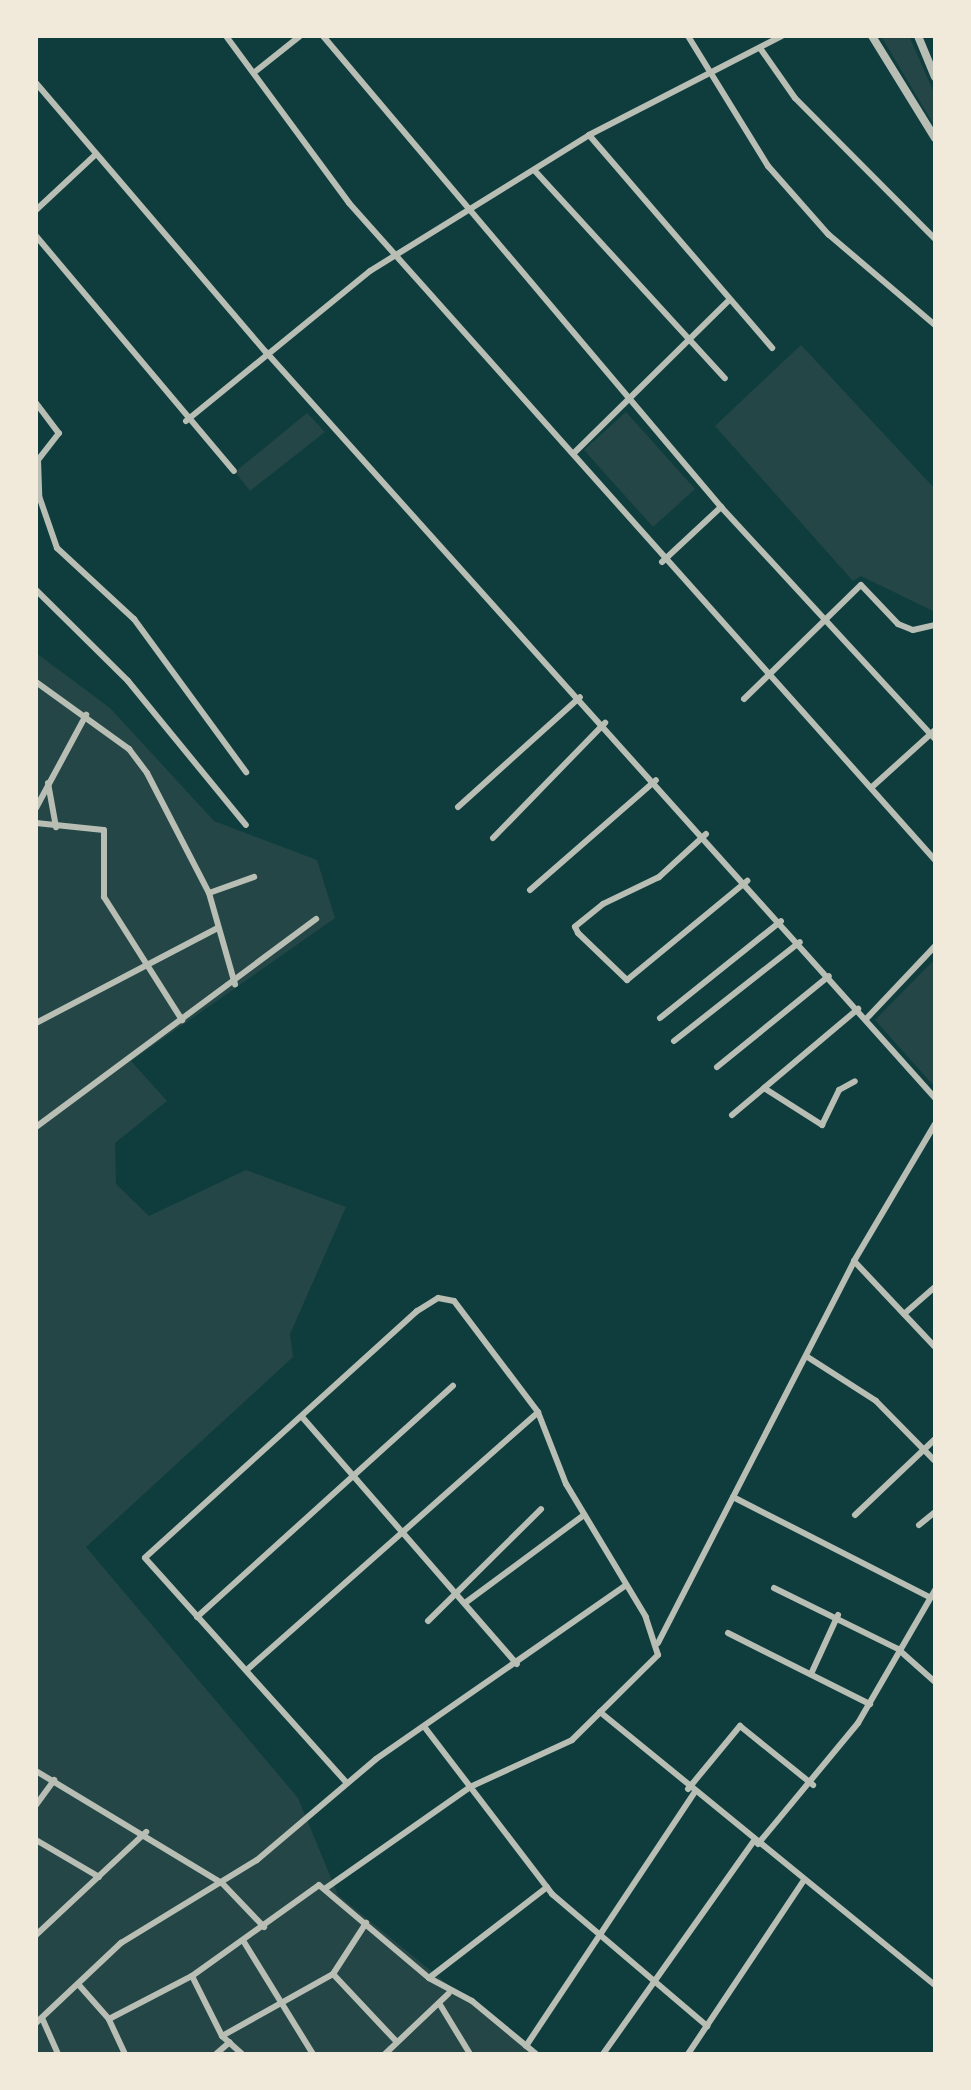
<!DOCTYPE html>
<style>
body{margin:0}
#map{position:relative;width:971px;height:2090px;overflow:hidden;background:#0f3d3e;font-family:"Open Sans",sans-serif}
div>[style]{position:absolute}
[style*='--x']{left:calc(var(--x)*1px);top:calc(var(--y)*1px);width:calc(var(--w)*1px);rotate:calc(var(--a)*1deg)}
.green>*{inset:0;background:#244646}
.minor>*{height:6px;margin:-3px;padding:0 3px;transform-origin:3px;border-radius:3px;background:#b8beb3}
.tertiary>*{height:8px;margin:-4px;padding:0 4px;transform-origin:4px;border-radius:4px;background:#b8beb3}
span{translate:-50% -50%;white-space:nowrap;text-align:center;line-height:1.15;-webkit-text-stroke:6px #f1e9da;paint-order:stroke}
.frame{position:absolute;inset:0;border:38px solid #f1e9da;pointer-events:none}
</style>
<div id="map">
<div class="green">
<div style="clip-path:polygon(881px 36px,909px 36px,935px 95px,935px 127px)"></div>
<div style="clip-path:polygon(801px 345px,935px 489px,935px 612px,861px 576px,853px 581px,715px 426px)"></div>
<div style="clip-path:polygon(626px 412px,695px 489px,653px 527px,584px 450px)"></div>
<div style="clip-path:polygon(307px 413px,325px 432px,250px 491px,235px 472px)"></div>
<div style="clip-path:polygon(36px 653px,110px 708px,214px 821px,317px 860px,335px 918px,131px 1061px,167px 1101px,115px 1143px,116px 1184px,149px 1216px,246px 1170px,346px 1207px,290px 1334px,293px 1357px,86px 1547px,298px 1798px,338px 1895px,533px 2054px,36px 2054px)"></div>
<div style="clip-path:polygon(935px 959px,935px 1087px,875px 1020px)"></div>
</div>
<div class="minor">
<div style="--x:226;--y:36;--w:207;--a:53.6"></div>
<div style="--x:349;--y:203;--w:880;--a:48.27"></div>
<div style="--x:323;--y:36;--w:617;--a:49.8"></div>
<div style="--x:721;--y:507;--w:316;--a:47.3"></div>
<div style="--x:688;--y:36;--w:153;--a:58.4"></div>
<div style="--x:768;--y:166;--w:91;--a:48.6"></div>
<div style="--x:828;--y:234;--w:140;--a:40.4"></div>
<div style="--x:760;--y:48;--w:61;--a:55"></div>
<div style="--x:795;--y:98;--w:199;--a:45.2"></div>
<div style="--x:256;--y:71;--w:56;--a:-38.5"></div>
<div style="--x:36;--y:83;--w:354;--a:49.5"></div>
<div style="--x:266;--y:352;--w:1002;--a:48.11"></div>
<div style="--x:589;--y:135;--w:281;--a:49.3"></div>
<div style="--x:535;--y:171;--w:281;--a:47.5"></div>
<div style="--x:36;--y:210;--w:82;--a:-43"></div>
<div style="--x:36;--y:236;--w:307;--a:49.9"></div>
<div style="--x:36;--y:403;--w:38;--a:53"></div>
<div style="--x:59;--y:433;--w:34;--a:128"></div>
<div style="--x:38;--y:460;--w:36;--a:88"></div>
<div style="--x:39;--y:496;--w:55;--a:70.9"></div>
<div style="--x:57;--y:548;--w:105;--a:42.7"></div>
<div style="--x:134;--y:619;--w:190;--a:53.8"></div>
<div style="--x:186;--y:421;--w:237;--a:-39.2"></div>
<div style="--x:370;--y:271;--w:258;--a:-31.8"></div>
<div style="--x:589;--y:135;--w:217;--a:-27.2"></div>
<div style="--x:574;--y:453;--w:216;--a:-44.6"></div>
<div style="--x:662;--y:562;--w:81;--a:-43"></div>
<div style="--x:36;--y:590;--w:129;--a:44.7"></div>
<div style="--x:128;--y:681;--w:186;--a:50.7"></div>
<div style="--x:36;--y:682;--w:115;--a:35.8"></div>
<div style="--x:129;--y:749;--w:30;--a:53"></div>
<div style="--x:147;--y:773;--w:135;--a:62.7"></div>
<div style="--x:209;--y:893;--w:95;--a:74.1"></div>
<div style="--x:744;--y:699;--w:163;--a:-44.3"></div>
<div style="--x:861;--y:585;--w:54;--a:46.5"></div>
<div style="--x:898;--y:624;--w:16;--a:22"></div>
<div style="--x:913;--y:630;--w:23;--a:-13"></div>
<div style="--x:48;--y:783;--w:45;--a:79.7"></div>
<div style="--x:872;--y:787;--w:85;--a:-42.1"></div>
<div style="--x:458;--y:807;--w:164;--a:-42"></div>
<div style="--x:36;--y:808;--w:106;--a:-61.7"></div>
<div style="--x:36;--y:823;--w:68;--a:5.9"></div>
<div style="--x:104;--y:830;--w:67;--a:90"></div>
<div style="--x:104;--y:897;--w:146;--a:57.6"></div>
<div style="--x:706;--y:834;--w:64;--a:137.5"></div>
<div style="--x:659;--y:877;--w:62;--a:154.3"></div>
<div style="--x:603;--y:904;--w:36;--a:141"></div>
<div style="--x:575;--y:927;--w:7;--a:63"></div>
<div style="--x:578;--y:933;--w:68;--a:43.8"></div>
<div style="--x:627;--y:980;--w:156;--a:-39.5"></div>
<div style="--x:493;--y:838;--w:161;--a:-45.8"></div>
<div style="--x:530;--y:890;--w:167;--a:-41.1"></div>
<div style="--x:209;--y:893;--w:48;--a:-19.6"></div>
<div style="--x:660;--y:1018;--w:155;--a:-38.7"></div>
<div style="--x:867;--y:1018;--w:99;--a:-46.6"></div>
<div style="--x:36;--y:1023;--w:205;--a:-27.6"></div>
<div style="--x:674;--y:1041;--w:160;--a:-38.2"></div>
<div style="--x:717;--y:1067;--w:144;--a:-39.1"></div>
<div style="--x:764;--y:1088;--w:69;--a:32.5"></div>
<div style="--x:822;--y:1125;--w:39;--a:-64"></div>
<div style="--x:839;--y:1090;--w:18;--a:-29"></div>
<div style="--x:732;--y:1115;--w:165;--a:-40.1"></div>
<div style="--x:36;--y:1127;--w:349;--a:-36.6"></div>
<div style="--x:854;--y:1261;--w:118;--a:46.7"></div>
<div style="--x:904;--y:1314;--w:41;--a:-41.1"></div>
<div style="--x:806;--y:1356;--w:83;--a:32.7"></div>
<div style="--x:876;--y:1401;--w:84;--a:45.5"></div>
<div style="--x:303;--y:1418;--w:326;--a:49"></div>
<div style="--x:733;--y:1497;--w:220;--a:27"></div>
<div style="--x:855;--y:1515;--w:110;--a:-43.5"></div>
<div style="--x:919;--y:1525;--w:21;--a:-39"></div>
<div style="--x:774;--y:1588;--w:138;--a:26.2"></div>
<div style="--x:898;--y:1649;--w:50;--a:41.7"></div>
<div style="--x:465;--y:1603;--w:148;--a:-36.5"></div>
<div style="--x:197;--y:1617;--w:345;--a:-42.1"></div>
<div style="--x:428;--y:1621;--w:159;--a:-44.7"></div>
<div style="--x:728;--y:1633;--w:159;--a:26.6"></div>
<div style="--x:658;--y:1643;--w:429;--a:-62.8"></div>
<div style="--x:854;--y:1261;--w:159;--a:-59.4"></div>
<div style="--x:249;--y:1668;--w:386;--a:-41.5"></div>
<div style="--x:811;--y:1674;--w:65;--a:-65.4"></div>
<div style="--x:600;--y:1712;--w:432;--a:39.2"></div>
<div style="--x:426;--y:1729;--w:208;--a:52.6"></div>
<div style="--x:552;--y:1894;--w:204;--a:40.4"></div>
<div style="--x:36;--y:1771;--w:217;--a:31.1"></div>
<div style="--x:222;--y:1883;--w:61;--a:46.3"></div>
<div style="--x:688;--y:1789;--w:82;--a:-50.5"></div>
<div style="--x:740;--y:1726;--w:94;--a:38.9"></div>
<div style="--x:36;--y:1805;--w:31;--a:-54"></div>
<div style="--x:36;--y:1840;--w:73;--a:30.4"></div>
<div style="--x:758;--y:1844;--w:157;--a:-50.4"></div>
<div style="--x:858;--y:1723;--w:154;--a:-59.9"></div>
<div style="--x:326;--y:1888;--w:176;--a:-35"></div>
<div style="--x:470;--y:1787;--w:112;--a:-24.7"></div>
<div style="--x:572;--y:1740;--w:121;--a:-44.7"></div>
<div style="--x:658;--y:1655;--w:40;--a:-108"></div>
<div style="--x:646;--y:1617;--w:155;--a:-121"></div>
<div style="--x:566;--y:1484;--w:77;--a:-111.3"></div>
<div style="--x:538;--y:1412;--w:139;--a:-127.1"></div>
<div style="--x:454;--y:1301;--w:16;--a:-169"></div>
<div style="--x:438;--y:1298;--w:25;--a:148"></div>
<div style="--x:417;--y:1311;--w:367;--a:137.8"></div>
<div style="--x:145;--y:1558;--w:302;--a:48.1"></div>
<div style="--x:36;--y:1935;--w:151;--a:-43.1"></div>
<div style="--x:244;--y:1942;--w:132;--a:58.4"></div>
<div style="--x:333;--y:1974;--w:92;--a:46.8"></div>
<div style="--x:192;--y:1976;--w:67;--a:63.4"></div>
<div style="--x:222;--y:2036;--w:27;--a:42"></div>
<div style="--x:429;--y:1978;--w:149;--a:-37.6"></div>
<div style="--x:78;--y:1984;--w:47;--a:48.5"></div>
<div style="--x:439;--y:2003;--w:60;--a:58.7"></div>
<div style="--x:42;--y:2018;--w:39;--a:66"></div>
<div style="--x:36;--y:2023;--w:117;--a:-43.3"></div>
<div style="--x:121;--y:1943;--w:159;--a:-31.4"></div>
<div style="--x:257;--y:1860;--w:156;--a:-40.3"></div>
<div style="--x:376;--y:1759;--w:303;--a:-34.8"></div>
<div style="--x:222;--y:2036;--w:127;--a:-29.2"></div>
<div style="--x:333;--y:1974;--w:61;--a:-57.1"></div>
<div style="--x:526;--y:2046;--w:304;--a:-56.4"></div>
<div style="--x:125;--y:2054;--w:38;--a:-115"></div>
<div style="--x:109;--y:2019;--w:93;--a:-27.4"></div>
<div style="--x:192;--y:1976;--w:156;--a:-35.6"></div>
<div style="--x:319;--y:1885;--w:144;--a:40.2"></div>
<div style="--x:429;--y:1978;--w:49;--a:28.1"></div>
<div style="--x:472;--y:2001;--w:83;--a:39.6"></div>
<div style="--x:216;--y:2054;--w:18;--a:-41"></div>
<div style="--x:385;--y:2054;--w:88;--a:-43.6"></div>
<div style="--x:603;--y:2054;--w:261;--a:-54.7"></div>
<div style="--x:688;--y:2054;--w:209;--a:-56.3"></div>
</div>
<div class="tertiary">
<div style="--x:872;--y:36;--w:120;--a:58.3"></div>
<div style="--x:918;--y:36;--w:44;--a:67.5"></div>
</div>
<div class="frame"></div>
</div>
